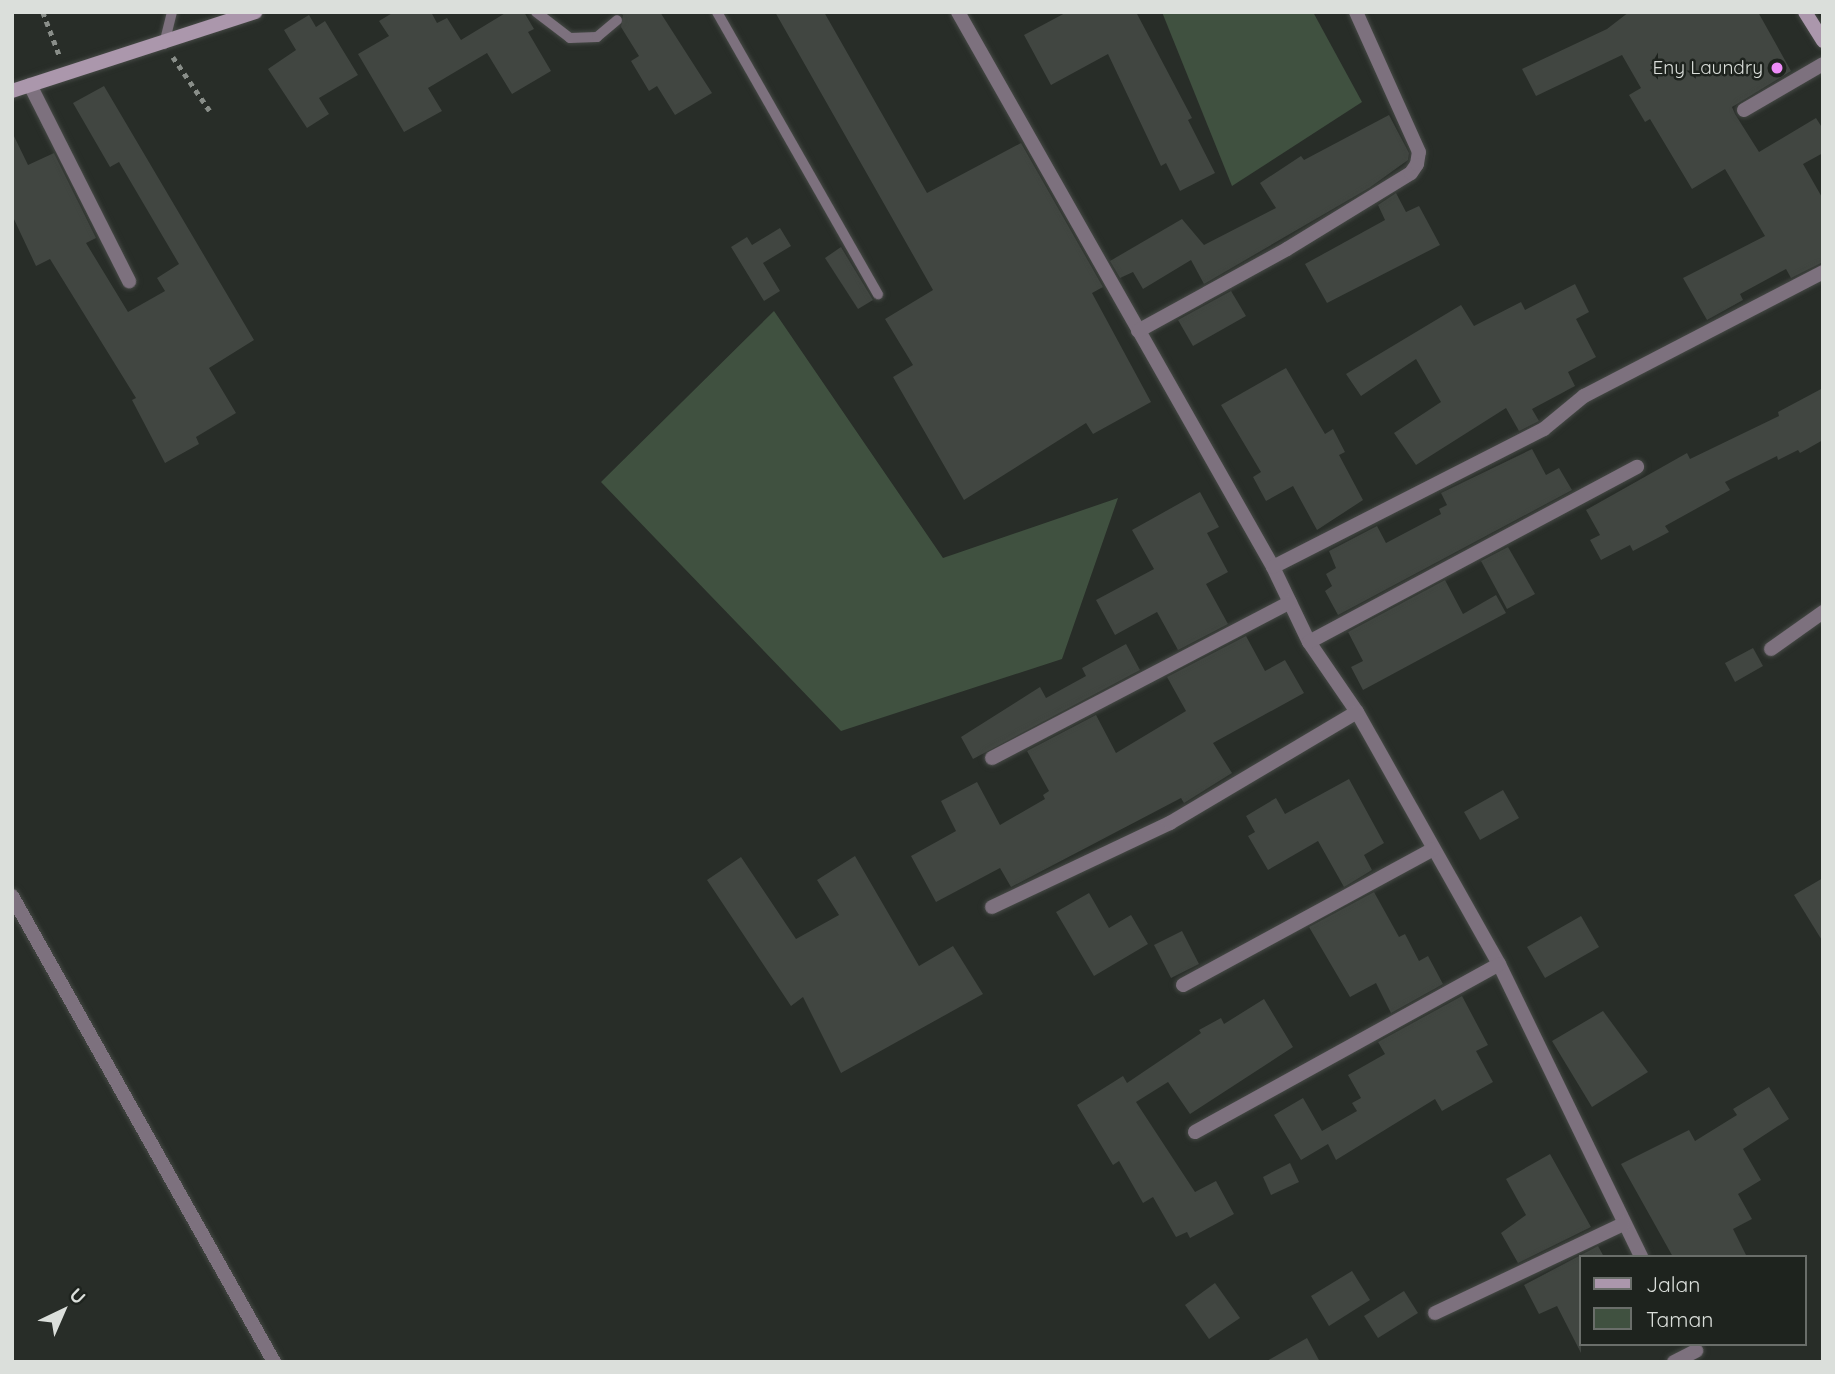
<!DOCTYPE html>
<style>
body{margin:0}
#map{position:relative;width:1835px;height:1374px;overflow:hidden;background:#282d28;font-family:Quicksand,sans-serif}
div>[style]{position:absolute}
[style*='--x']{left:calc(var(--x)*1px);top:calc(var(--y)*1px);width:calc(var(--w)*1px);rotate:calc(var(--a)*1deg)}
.green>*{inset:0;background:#405140}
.building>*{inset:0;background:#414641}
.path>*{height:4.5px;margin-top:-2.25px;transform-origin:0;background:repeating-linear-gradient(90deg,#898e89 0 5px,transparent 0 10px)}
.roads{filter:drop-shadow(0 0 2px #454945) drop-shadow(0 0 2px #454945)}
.service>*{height:10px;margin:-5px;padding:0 5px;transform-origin:5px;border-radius:5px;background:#7d717e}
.minor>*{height:14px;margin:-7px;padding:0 7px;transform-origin:7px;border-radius:7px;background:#7d717e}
.secondary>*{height:14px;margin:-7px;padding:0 7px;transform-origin:7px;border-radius:7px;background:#ab97ac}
.dots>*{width:19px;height:19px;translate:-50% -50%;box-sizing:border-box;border:4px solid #1e231e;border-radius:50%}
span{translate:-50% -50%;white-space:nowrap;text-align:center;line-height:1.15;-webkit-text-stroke:5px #1e231e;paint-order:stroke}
.poi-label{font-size:19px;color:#dbdfdb}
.right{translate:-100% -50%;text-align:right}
.frame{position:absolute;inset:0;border:14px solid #dbdfdb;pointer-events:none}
.legend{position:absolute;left:1579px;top:1255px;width:228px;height:91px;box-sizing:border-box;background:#1e231e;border:2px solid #6a6e6a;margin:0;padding:9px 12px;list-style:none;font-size:21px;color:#dbdfdb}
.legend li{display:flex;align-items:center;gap:14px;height:35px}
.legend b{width:35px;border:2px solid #6a6e6a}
.north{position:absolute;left:28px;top:1276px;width:70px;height:70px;-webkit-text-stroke:5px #1e231e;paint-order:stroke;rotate:44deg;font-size:19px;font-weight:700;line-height:28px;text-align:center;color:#dbdfdb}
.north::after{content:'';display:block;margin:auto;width:24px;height:32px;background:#dbdfdb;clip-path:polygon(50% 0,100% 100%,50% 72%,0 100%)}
</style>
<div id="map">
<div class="green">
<div style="clip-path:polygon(1162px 12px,1313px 12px,1362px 102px,1232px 186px)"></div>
<div style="clip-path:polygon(774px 311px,943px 558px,1118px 498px,1062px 659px,841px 731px,601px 482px)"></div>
</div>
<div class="building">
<div style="clip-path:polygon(394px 12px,431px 12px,437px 23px,447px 18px,461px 40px,507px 12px,524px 12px,534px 29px,528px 32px,551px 71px,512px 94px,487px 53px,428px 88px,442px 111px,404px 132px,358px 54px,389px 36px,379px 21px)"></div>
<div style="clip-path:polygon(617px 12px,660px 12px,712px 93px,675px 115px,657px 86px,649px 91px,631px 61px,639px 56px,621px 27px,623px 15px)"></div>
<div style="clip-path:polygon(775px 12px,824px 12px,927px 193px,1021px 143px,1103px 287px,1092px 293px,1151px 402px,1093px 434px,1086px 423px,964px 500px,893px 377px,913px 365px,885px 319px,933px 290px)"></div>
<div style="clip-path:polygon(1067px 12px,1136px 12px,1192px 118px,1188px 120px,1215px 173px,1180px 191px,1166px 163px,1161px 166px,1108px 54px,1051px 85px,1024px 35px)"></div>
<div style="clip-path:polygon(1629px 12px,1758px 12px,1791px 71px,1732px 107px,1735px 114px,1759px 152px,1816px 118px,1823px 129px,1823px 153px,1803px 164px,1823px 199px,1823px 262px,1791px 278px,1786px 269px,1740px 294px,1743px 300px,1707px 320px,1683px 278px,1765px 236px,1725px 169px,1692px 189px,1650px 119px,1645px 122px,1629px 95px,1641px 88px,1622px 55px,1536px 96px,1522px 69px,1607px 29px)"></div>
<div style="clip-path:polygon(309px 15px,316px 27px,325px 21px,358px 75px,319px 98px,329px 114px,307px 128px,268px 69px,296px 50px,284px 30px)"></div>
<div style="clip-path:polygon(104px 86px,254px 340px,209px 368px,236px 413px,196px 437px,199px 444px,165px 463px,132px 400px,136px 398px,50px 259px,36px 266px,12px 215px,12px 132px,28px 165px,54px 153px,96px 238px,86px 243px,128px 312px,165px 291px,157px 278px,179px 264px,119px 162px,110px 167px,73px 103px)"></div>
<div style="clip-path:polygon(1389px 115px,1409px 153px,1408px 160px,1369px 188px,1204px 284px,1191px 260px,1143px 289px,1133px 272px,1120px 278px,1110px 261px,1182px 219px,1204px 245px,1276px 208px,1260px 183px,1301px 156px,1304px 160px)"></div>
<div style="clip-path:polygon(1396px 193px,1406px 212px,1419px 206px,1440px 245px,1327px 303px,1305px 264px,1385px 220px,1378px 205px)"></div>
<div style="clip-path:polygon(780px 228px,791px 246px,763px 263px,780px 291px,764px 301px,731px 247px,747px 237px,752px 245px)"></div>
<div style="clip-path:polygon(841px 247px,873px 300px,858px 309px,825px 258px)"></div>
<div style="clip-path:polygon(1575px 284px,1589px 312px,1576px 319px,1596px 357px,1568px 372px,1575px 386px,1532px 409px,1539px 421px,1519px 431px,1506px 408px,1416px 465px,1394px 433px,1441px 402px,1416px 359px,1361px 396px,1346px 374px,1461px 305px,1474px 326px,1521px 302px,1525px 310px)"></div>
<div style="clip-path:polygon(1231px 291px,1246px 316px,1193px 346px,1178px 320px)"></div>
<div style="clip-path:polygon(1286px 368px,1325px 434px,1333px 429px,1345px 452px,1339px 455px,1363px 500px,1317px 530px,1293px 486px,1266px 501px,1253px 477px,1261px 472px,1221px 405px)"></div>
<div style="clip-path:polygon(1823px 388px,1823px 440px,1800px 453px,1798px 450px,1778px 460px,1777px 456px,1725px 482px,1730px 490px,1665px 526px,1669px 532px,1633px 551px,1630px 545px,1601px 560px,1590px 540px,1600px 535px,1586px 510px,1687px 453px,1690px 459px,1779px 416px,1778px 412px)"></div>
<div style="clip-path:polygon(1532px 449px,1546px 475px,1559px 468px,1572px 490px,1338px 615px,1325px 591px,1332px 586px,1326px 574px,1336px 568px,1329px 551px,1377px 526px,1386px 543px,1441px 514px,1439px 509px,1447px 505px,1441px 493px)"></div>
<div style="clip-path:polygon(1200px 492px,1219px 527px,1207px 533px,1228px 572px,1206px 584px,1228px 624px,1178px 650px,1157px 612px,1115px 635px,1096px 600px,1154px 569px,1132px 530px)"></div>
<div style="clip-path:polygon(1508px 547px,1535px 594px,1507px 609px,1481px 561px)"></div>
<div style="clip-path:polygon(1445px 580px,1463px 614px,1496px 595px,1506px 613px,1363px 690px,1351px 667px,1363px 661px,1348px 632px)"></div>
<div style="clip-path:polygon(1246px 636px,1265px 671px,1285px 660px,1304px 693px,1213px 743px,1232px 773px,1184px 803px,1181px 798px,1011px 887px,1000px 868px,936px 902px,911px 856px,956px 831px,941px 801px,977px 782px,1000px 825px,1045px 799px,1043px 795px,1049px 791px,1027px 751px,1096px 715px,1116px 753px,1186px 711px,1167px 677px)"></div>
<div style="clip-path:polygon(1126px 644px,1140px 670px,973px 759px,961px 737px,1040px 687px,1046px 698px,1086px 676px,1082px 668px)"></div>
<div style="clip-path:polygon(1753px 648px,1763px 666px,1735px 682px,1725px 663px)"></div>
<div style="clip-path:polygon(1349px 779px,1384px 843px,1364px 855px,1372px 870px,1344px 887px,1318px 841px,1268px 870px,1248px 836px,1255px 832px,1246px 816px,1276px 798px,1285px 814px)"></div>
<div style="clip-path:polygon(1503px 790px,1519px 818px,1480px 840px,1464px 812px)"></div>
<div style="clip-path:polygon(855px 856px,919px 966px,953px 946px,983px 994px,841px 1073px,803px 997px,791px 1006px,707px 880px,741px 857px,796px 939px,839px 915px,817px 880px)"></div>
<div style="clip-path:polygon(1823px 878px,1823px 942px,1794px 895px)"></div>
<div style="clip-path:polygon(1374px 892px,1399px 937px,1405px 934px,1419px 961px,1428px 956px,1443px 984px,1391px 1013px,1376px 983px,1350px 997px,1309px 927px)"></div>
<div style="clip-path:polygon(1089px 893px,1109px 928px,1131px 915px,1148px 944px,1094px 976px,1056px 912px)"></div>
<div style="clip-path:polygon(1581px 916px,1599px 947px,1545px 978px,1527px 947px)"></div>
<div style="clip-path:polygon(1182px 931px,1199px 964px,1171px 978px,1154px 945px)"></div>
<div style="clip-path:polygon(1462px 996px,1488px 1045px,1476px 1051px,1493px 1082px,1442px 1111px,1435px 1099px,1336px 1160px,1328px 1144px,1301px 1160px,1274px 1115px,1303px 1098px,1322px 1131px,1357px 1111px,1352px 1103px,1361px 1098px,1348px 1075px,1385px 1054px,1378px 1042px)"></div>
<div style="clip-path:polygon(1264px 999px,1293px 1047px,1190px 1114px,1168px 1082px,1136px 1102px,1195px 1192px,1216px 1181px,1234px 1214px,1190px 1238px,1187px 1232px,1176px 1237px,1153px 1197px,1143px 1203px,1119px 1161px,1113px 1165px,1077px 1105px,1123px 1076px,1127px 1083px,1201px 1033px,1199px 1030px,1221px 1018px,1224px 1024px)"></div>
<div style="clip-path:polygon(1603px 1011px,1648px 1072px,1592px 1107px,1552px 1041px)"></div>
<div style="clip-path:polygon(1769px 1087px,1789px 1119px,1743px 1149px,1761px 1180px,1738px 1194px,1752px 1219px,1733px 1229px,1747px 1257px,1673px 1257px,1621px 1164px,1689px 1130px,1695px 1141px,1737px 1115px,1733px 1109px)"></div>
<div style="clip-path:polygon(1550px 1154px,1591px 1227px,1518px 1263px,1501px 1233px,1526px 1215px,1506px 1179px)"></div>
<div style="clip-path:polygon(1290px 1163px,1299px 1182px,1271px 1195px,1263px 1177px)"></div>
<div style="clip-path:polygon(1598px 1246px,1604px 1257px,1581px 1257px,1581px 1353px,1557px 1306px,1539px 1314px,1524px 1285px)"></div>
<div style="clip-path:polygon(1352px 1271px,1370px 1300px,1329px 1326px,1311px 1296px)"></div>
<div style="clip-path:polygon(1215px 1283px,1240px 1318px,1209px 1339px,1185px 1305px)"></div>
<div style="clip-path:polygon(1404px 1291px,1418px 1313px,1378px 1338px,1364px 1316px)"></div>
<div style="clip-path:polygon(1307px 1338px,1320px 1362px,1265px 1362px)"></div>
</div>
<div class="path">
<div style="--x:43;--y:12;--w:48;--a:69.3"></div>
<div style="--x:173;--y:57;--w:65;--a:55.6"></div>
</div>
<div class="roads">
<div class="service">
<div style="--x:536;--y:12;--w:43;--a:37.4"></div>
<div style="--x:570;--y:38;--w:27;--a:-2"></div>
<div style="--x:597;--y:37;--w:26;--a:-40"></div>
<div style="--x:717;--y:12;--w:325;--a:60.3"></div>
<div style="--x:164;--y:44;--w:33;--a:-76"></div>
</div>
<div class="minor">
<div style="--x:958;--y:12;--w:638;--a:60.42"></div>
<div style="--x:1273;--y:567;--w:83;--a:64.4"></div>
<div style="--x:1309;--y:642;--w:85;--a:55.6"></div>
<div style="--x:1357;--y:712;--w:289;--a:60.6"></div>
<div style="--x:1499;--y:964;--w:326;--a:64.1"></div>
<div style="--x:30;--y:85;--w:220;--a:63.2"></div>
<div style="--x:1744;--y:110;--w:91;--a:-30.2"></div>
<div style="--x:1138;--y:331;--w:170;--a:-28.8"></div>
<div style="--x:1287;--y:249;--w:145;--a:-31.5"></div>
<div style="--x:1411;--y:173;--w:11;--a:-56"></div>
<div style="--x:1417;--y:164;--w:12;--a:-81"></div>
<div style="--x:1419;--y:152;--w:154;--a:-114.2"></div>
<div style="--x:1273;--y:567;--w:304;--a:-27"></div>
<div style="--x:1544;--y:429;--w:52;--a:-39.5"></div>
<div style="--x:1584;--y:396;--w:269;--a:-27.4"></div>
<div style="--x:1309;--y:642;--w:372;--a:-28.1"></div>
<div style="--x:1771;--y:649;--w:64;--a:-35.4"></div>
<div style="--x:992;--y:758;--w:336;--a:-27.6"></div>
<div style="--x:12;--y:896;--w:535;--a:60.65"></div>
<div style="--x:992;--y:907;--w:197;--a:-25.3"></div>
<div style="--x:1170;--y:823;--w:217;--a:-30.7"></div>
<div style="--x:1183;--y:985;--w:285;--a:-28.5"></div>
<div style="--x:1195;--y:1132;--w:347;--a:-28.9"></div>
<div style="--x:1435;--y:1313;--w:208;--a:-25.3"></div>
<div style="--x:1674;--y:1362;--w:25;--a:-27"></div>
</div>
<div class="secondary">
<div style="--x:1805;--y:12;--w:34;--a:58"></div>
<div style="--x:12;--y:91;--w:256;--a:-18"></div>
</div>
</div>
<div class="dots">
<div style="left:1777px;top:68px;background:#ee8cf8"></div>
</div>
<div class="poi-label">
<span class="right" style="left:1763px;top:68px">Eny Laundry</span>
</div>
<div class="frame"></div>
<ul class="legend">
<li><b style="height:9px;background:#ab97ac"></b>Jalan</li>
<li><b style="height:19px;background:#405140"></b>Taman</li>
</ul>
<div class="north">U</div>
</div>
